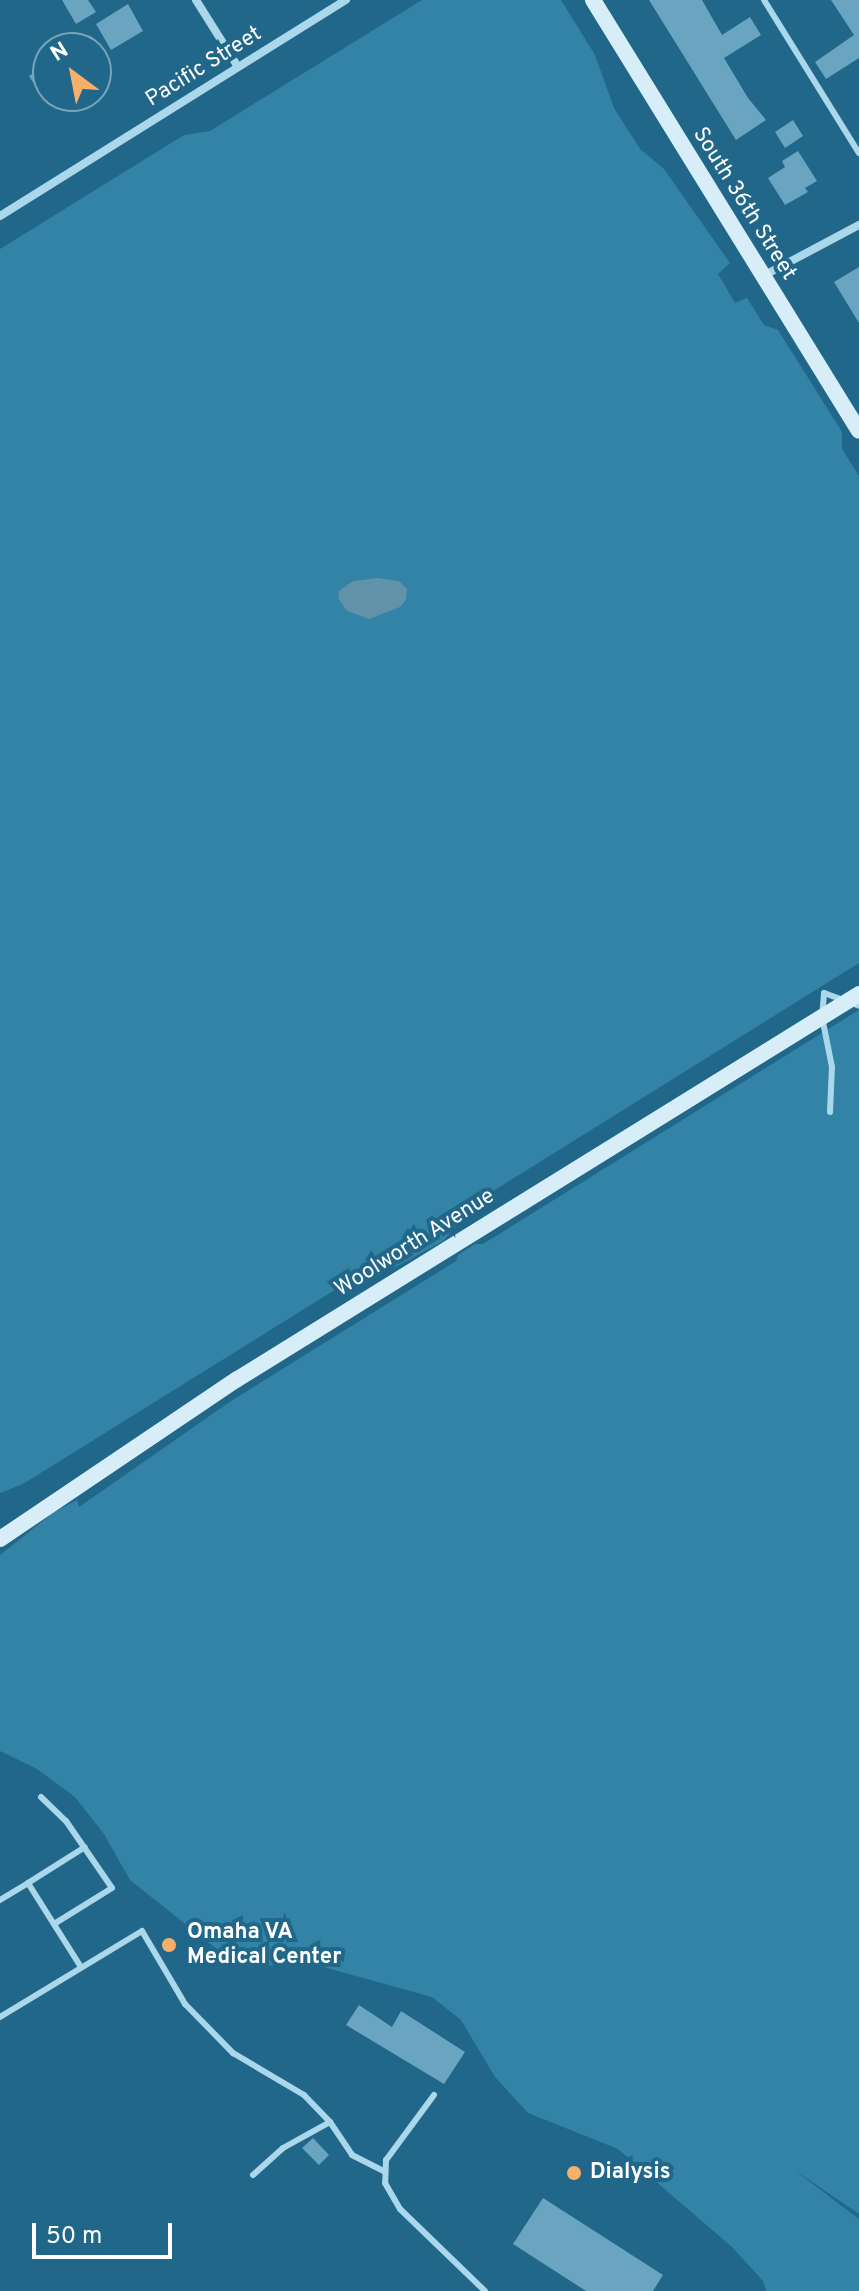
<!DOCTYPE html>
<style>
body{margin:0}
#map{position:relative;width:859px;height:2291px;overflow:hidden;background:#20678a;font-family:Overpass,sans-serif}
div>[style]{position:absolute}
[style*='--x']{left:calc(var(--x)*1px);top:calc(var(--y)*1px);width:calc(var(--w)*1px);rotate:calc(var(--a)*1deg)}
.green>*{inset:0;background:#3383a7}
.water>*{inset:0;background:#6192a9}
.building>*{inset:0;background:#69a4c0}
.lane>*{height:6px;margin:-3px;padding:0 3px;transform-origin:3px;border-radius:3px;background:#abd7eb}
.street>*{height:8px;margin:-4px;padding:0 4px;transform-origin:4px;border-radius:4px;background:#abd7eb}
.secondary>*{height:16px;margin:-8px;padding:0 8px;transform-origin:8px;border-radius:8px;background:#d7edf8}
.dots>*{width:22px;height:22px;translate:-50% -50%;box-sizing:border-box;border:4px solid #20678a;border-radius:50%}
span{translate:-50% -50%;white-space:nowrap;text-align:center;line-height:1.15;-webkit-text-stroke:8px #20678a;paint-order:stroke}
.street-label{font-size:22px;color:#fff}
.poi-label{font-size:22px;color:#fff;font-weight:700}
.left{translate:0 -50%;text-align:left}
.north{position:absolute;left:32px;top:32px;width:80px;height:80px;box-sizing:border-box;background:#20678a;border:2px solid #79a4b9;border-radius:50%;rotate:328deg;font-size:22px;font-weight:700;line-height:32px;text-align:center;color:#fff}
.north::after{content:'';display:block;margin:auto;width:28px;height:36px;background:#f9af6c;clip-path:polygon(50% 0,100% 100%,50% 72%,0 100%)}
.scale{position:absolute;left:32px;top:2223px;width:140px;height:36px;box-sizing:border-box;border:4px solid #fff;border-top:0;padding-left:10px;font-size:24px;line-height:28px;white-space:nowrap;color:#fff;-webkit-text-stroke:6px #20678a;paint-order:stroke}
</style>
<div id="map">
<div class="green">
<div style="clip-path:polygon(422px 0,561px 0,595px 55px,614px 108px,640px 149px,664px 169px,730px 263px,718px 274px,735px 303px,747px 298px,764px 325px,778px 330px,842px 432px,842px 449px,859px 476px,859px 963px,458px 1213px,458px 1224px,443px 1241px,396px 1267px,376px 1272px,370px 1268px,23px 1484px,0 1493px,0 249px,184px 135px,210px 131px)"></div>
<div style="clip-path:polygon(859px 1010px,859px 2214px,793px 2169px,859px 2219px,859px 2291px,766px 2291px,763px 2281px,732px 2247px,618px 2149px,528px 2113px,495px 2077px,461px 2020px,432px 1997px,309px 1963px,250px 1967px,223px 1954px,130px 1880px,104px 1834px,75px 1797px,37px 1769px,0 1751px,0 1555px,54px 1512px,77px 1500px,79px 1507px,231px 1401px,456px 1261px,458px 1255px,475px 1244px,483px 1244px)"></div>
</div>
<div class="water">
<div style="clip-path:polygon(378px 578px,399px 581px,407px 589px,406px 600px,400px 607px,369px 619px,347px 611px,338px 598px,339px 591px,353px 581px)"></div>
</div>
<div class="building">
<div style="clip-path:polygon(62px 0,88px 0,96px 12px,76px 24px)"></div>
<div style="clip-path:polygon(649px 0,702px 0,722px 35px,750px 17px,761px 35px,724px 58px,748px 98px,766px 120px,736px 140px)"></div>
<div style="clip-path:polygon(831px 0,859px 0,859px 58px,826px 79px,815px 62px,854px 35px)"></div>
<div style="clip-path:polygon(128px 4px,143px 31px,111px 50px,96px 24px)"></div>
<div style="clip-path:polygon(48px 64px,48px 105px,29px 76px)"></div>
<div style="clip-path:polygon(793px 120px,803px 136px,785px 148px,775px 132px)"></div>
<div style="clip-path:polygon(798px 151px,817px 181px,805px 188px,808px 192px,785px 205px,768px 178px,785px 167px,782px 161px)"></div>
<div style="clip-path:polygon(859px 267px,859px 323px,834px 282px)"></div>
<div style="clip-path:polygon(359px 2005px,392px 2027px,401px 2011px,465px 2052px,444px 2084px,346px 2025px)"></div>
<div style="clip-path:polygon(313px 2138px,329px 2155px,319px 2165px,302px 2148px)"></div>
<div style="clip-path:polygon(543px 2198px,663px 2275px,653px 2291px,586px 2291px,513px 2244px)"></div>
</div>
<div class="lane">
<div style="--x:764;--y:0;--w:180;--a:58.2"></div>
<div style="--x:830;--y:1112;--w:45;--a:-87.5"></div>
<div style="--x:832;--y:1067;--w:51;--a:-101.3"></div>
<div style="--x:822;--y:1017;--w:24;--a:-85"></div>
<div style="--x:824;--y:993;--w:37;--a:20"></div>
<div style="--x:41;--y:1797;--w:35;--a:44"></div>
<div style="--x:66;--y:1821;--w:81;--a:55.5"></div>
<div style="--x:112;--y:1888;--w:68;--a:148.2"></div>
<div style="--x:28;--y:1883;--w:67;--a:-32.3"></div>
<div style="--x:0;--y:1900;--w:33;--a:-31"></div>
<div style="--x:28;--y:1883;--w:99;--a:57.8"></div>
<div style="--x:0;--y:2017;--w:166;--a:-31.2"></div>
<div style="--x:142;--y:1931;--w:85;--a:59.5"></div>
<div style="--x:185;--y:2004;--w:69;--a:45.6"></div>
<div style="--x:233;--y:2053;--w:82;--a:30.6"></div>
<div style="--x:304;--y:2095;--w:37;--a:46"></div>
<div style="--x:434;--y:2095;--w:81;--a:126.4"></div>
<div style="--x:386;--y:2160;--w:23;--a:92"></div>
<div style="--x:385;--y:2183;--w:30;--a:60"></div>
<div style="--x:400;--y:2209;--w:118;--a:44"></div>
<div style="--x:253;--y:2175;--w:40;--a:-42"></div>
<div style="--x:283;--y:2148;--w:54;--a:-29"></div>
<div style="--x:330;--y:2122;--w:40;--a:56"></div>
<div style="--x:352;--y:2155;--w:37;--a:27"></div>
</div>
<div class="street">
<div style="--x:196;--y:0;--w:79;--a:57.9"></div>
<div style="--x:0;--y:216;--w:408;--a:-32"></div>
<div style="--x:763;--y:276;--w:109;--a:-28"></div>
</div>
<div class="secondary">
<div style="--x:593;--y:0;--w:506;--a:58.32"></div>
<div style="--x:0;--y:1539;--w:285;--a:-34"></div>
<div style="--x:236;--y:1380;--w:733;--a:-31.78"></div>
</div>
<div class="dots">
<div style="left:169px;top:1945px;background:#f9af6c"></div>
<div style="left:574px;top:2173px;background:#f9af6c"></div>
</div>
<div class="street-label">
<span style="left:204px;top:67px;rotate:-32deg">Pacific Street</span>
<span style="left:744px;top:204px;rotate:58deg">South 36th Street</span>
<span style="left:415px;top:1243px;rotate:-32deg">Woolworth Avenue</span>
</div>
<div class="poi-label">
<span class="left" style="left:187px;top:1945px">Omaha VA<br>Medical Center</span>
<span class="left" style="left:590px;top:2173px">Dialysis</span>
</div>
<div class="north">N</div>
<div class="scale">50 m</div>
</div>
